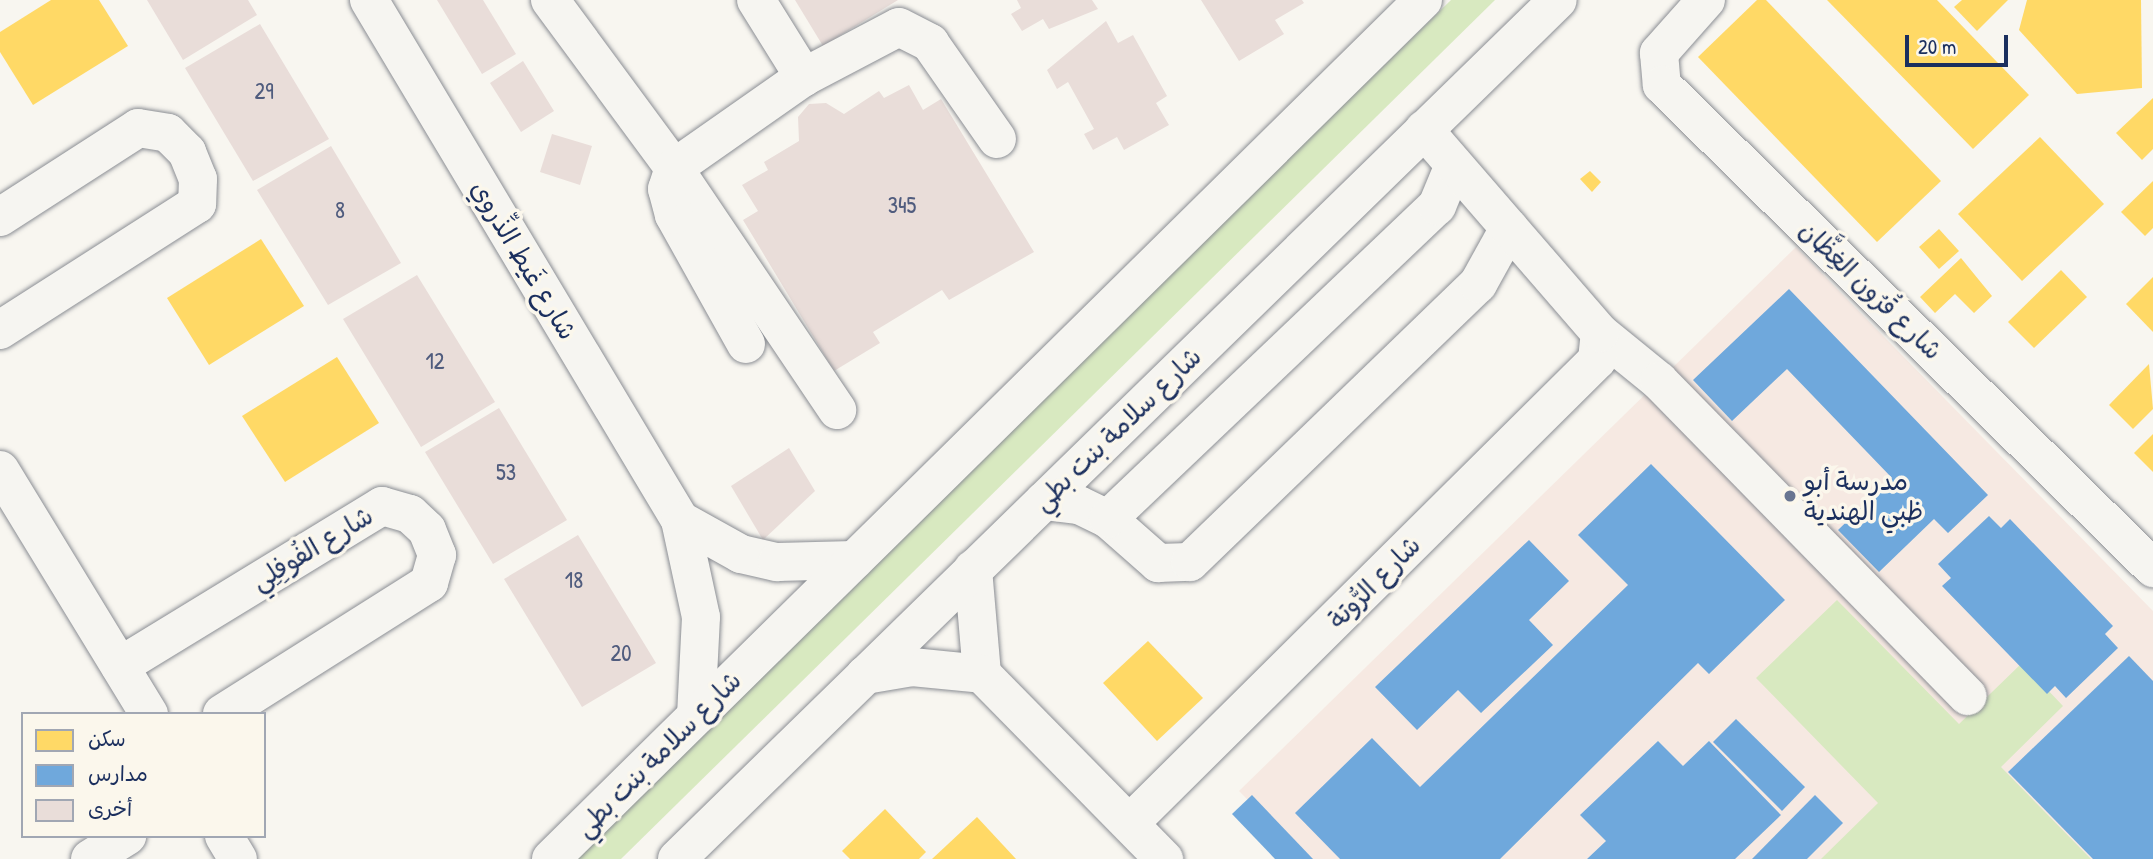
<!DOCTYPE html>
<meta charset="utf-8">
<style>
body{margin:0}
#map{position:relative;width:2153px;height:859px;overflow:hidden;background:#f8f6f0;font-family:"Patrick Hand","Playpen Sans Arabic",sans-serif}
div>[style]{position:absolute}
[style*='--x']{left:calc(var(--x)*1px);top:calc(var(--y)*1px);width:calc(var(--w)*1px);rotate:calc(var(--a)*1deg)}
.built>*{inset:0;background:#f6e9e2}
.green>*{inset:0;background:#d8e9c0}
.homes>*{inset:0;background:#ffd966}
.schools>*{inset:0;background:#6fa8dc}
.building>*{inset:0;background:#e9ddd9}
.roads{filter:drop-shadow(0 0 2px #8b8e94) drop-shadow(0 0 2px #8b8e94)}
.minor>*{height:38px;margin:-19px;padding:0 19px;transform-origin:19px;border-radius:19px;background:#f6f5f1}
.major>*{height:38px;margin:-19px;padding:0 19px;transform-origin:19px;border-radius:19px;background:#f6f5f1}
.dots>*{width:19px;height:19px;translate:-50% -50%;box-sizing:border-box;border:4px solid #fbf7ec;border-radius:50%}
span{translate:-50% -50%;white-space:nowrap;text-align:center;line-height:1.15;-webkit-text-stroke:7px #fbf7ec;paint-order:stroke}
.number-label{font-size:23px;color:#505c7e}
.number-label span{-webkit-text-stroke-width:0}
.street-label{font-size:26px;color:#1b2f5e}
.poi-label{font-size:26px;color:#1b2f5e}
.left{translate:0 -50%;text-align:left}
.legend{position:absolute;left:21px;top:712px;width:245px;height:126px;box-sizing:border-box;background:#fbf7ec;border:2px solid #a1a7b3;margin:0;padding:9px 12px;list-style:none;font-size:21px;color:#1b2f5e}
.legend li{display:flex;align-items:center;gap:14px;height:35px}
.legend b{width:35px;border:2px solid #a1a7b3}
.scale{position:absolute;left:1905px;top:35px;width:103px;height:32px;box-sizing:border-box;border:4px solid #1b2f5e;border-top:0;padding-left:9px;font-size:21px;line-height:24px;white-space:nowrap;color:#1b2f5e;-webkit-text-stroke:5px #fbf7ec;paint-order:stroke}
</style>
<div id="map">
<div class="built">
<div style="clip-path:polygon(1796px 247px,2153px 611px,2153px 859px,1306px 859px,1239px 791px)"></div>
</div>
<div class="green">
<div style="clip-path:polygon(1451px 0,1495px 0,621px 859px,569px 859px)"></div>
<div style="clip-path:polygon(1837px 600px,1959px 724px,2022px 663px,2063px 706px,2001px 767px,2091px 859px,1821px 859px,1878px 803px,1756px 678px)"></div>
</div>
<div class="homes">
<div style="clip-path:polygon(51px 0,99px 0,128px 46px,33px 105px,0 52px,0 32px)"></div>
<div style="clip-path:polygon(1757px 0,1766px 0,1941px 181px,1877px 242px,1698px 57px)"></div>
<div style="clip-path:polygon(1827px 0,1937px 0,2029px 95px,1973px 149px)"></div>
<div style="clip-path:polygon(1962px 0,2008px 0,1977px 31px,1954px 7px)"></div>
<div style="clip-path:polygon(2027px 0,2141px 0,2142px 88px,2077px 94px,2019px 30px)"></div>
<div style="clip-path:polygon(2153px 98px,2153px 149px,2142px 160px,2116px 133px)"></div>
<div style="clip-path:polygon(2040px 137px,2104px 204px,2022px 281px,1958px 214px)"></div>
<div style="clip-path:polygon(1590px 171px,1601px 182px,1592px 192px,1580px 179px)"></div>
<div style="clip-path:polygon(2153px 181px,2153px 228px,2145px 236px,2121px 212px)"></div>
<div style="clip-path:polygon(1939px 229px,1959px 251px,1939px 269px,1919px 247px)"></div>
<div style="clip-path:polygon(261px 239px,304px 306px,209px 365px,167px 298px)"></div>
<div style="clip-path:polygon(1961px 258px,1992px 296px,1974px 313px,1955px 294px,1935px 313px,1920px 297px)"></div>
<div style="clip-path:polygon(2061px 270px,2087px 297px,2034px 348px,2008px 322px)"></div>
<div style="clip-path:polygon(2153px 277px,2153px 332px,2126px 304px)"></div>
<div style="clip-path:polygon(337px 357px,379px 423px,285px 482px,242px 416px)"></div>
<div style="clip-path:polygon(2149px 364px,2153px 409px,2133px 429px,2109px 405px)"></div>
<div style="clip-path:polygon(2153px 434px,2153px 472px,2134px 453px)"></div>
<div style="clip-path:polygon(1148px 641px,1203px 698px,1157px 741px,1103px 683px)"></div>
<div style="clip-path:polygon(885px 809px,926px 852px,919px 859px,850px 859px,842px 851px)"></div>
<div style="clip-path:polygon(977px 817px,1016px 859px,932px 859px)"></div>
</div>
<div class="schools">
<div style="clip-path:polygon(1789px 289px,1988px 495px,1948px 533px,1934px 519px,1879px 572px,1838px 530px,1892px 478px,1787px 369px,1732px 421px,1693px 380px)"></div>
<div style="clip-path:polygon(1651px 464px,1785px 600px,1709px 674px,1698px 663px,1500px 859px,1340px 859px,1295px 813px,1372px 738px,1420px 787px,1628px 585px,1578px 535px)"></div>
<div style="clip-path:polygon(1989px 516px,2001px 528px,2010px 519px,2113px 626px,2105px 634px,2118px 648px,2066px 698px,2055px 686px,2047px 694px,1942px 586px,1951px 578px,1938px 564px)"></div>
<div style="clip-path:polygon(1529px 540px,1569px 581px,1529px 620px,1553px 645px,1481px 713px,1458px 690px,1417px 730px,1375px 687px)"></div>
<div style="clip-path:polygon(2129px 656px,2153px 681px,2153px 859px,2093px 859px,2008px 772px)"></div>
<div style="clip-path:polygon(1736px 719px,1805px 787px,1782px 811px,1713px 742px)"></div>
<div style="clip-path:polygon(1658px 741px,1683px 766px,1709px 741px,1781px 815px,1735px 859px,1587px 859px,1606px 841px,1580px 815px)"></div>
<div style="clip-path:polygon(1252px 795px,1313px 859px,1275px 859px,1232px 814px)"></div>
<div style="clip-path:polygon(1815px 795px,1843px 823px,1807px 859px,1752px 859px)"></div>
</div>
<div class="building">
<div style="clip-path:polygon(147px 0,248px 0,257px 15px,183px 60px)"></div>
<div style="clip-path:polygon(437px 0,483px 0,516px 54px,482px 74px)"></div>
<div style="clip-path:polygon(795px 0,898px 0,823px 46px)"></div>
<div style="clip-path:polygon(1017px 0,1092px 0,1098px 9px,1049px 29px,1043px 19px,1022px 31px,1011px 14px,1021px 8px)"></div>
<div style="clip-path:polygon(1201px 0,1302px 0,1304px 3px,1275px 20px,1284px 34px,1239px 61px)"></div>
<div style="clip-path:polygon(1106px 21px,1118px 43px,1133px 35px,1167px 96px,1156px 103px,1169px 125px,1124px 150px,1117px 137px,1093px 150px,1084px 134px,1094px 129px,1068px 82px,1057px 89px,1047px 70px)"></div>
<div style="clip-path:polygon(260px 24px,329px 139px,253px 181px,185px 68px)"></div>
<div style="clip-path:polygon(523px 61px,554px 111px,521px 132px,490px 83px)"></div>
<div style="clip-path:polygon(909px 85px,923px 110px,941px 99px,1034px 252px,949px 300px,942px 290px,873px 332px,880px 343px,834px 371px,743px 220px,758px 211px,742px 185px,768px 170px,764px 162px,799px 141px,798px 117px,809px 104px,826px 103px,844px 114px,879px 91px,884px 98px)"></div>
<div style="clip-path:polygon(552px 134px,592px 146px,580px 185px,540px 172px)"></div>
<div style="clip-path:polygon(331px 146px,401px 263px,328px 305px,257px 190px)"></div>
<div style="clip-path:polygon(417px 275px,495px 402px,421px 447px,343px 319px)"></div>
<div style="clip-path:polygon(499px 408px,567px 520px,493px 564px,425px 452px)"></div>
<div style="clip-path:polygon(789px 448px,815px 491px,763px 540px,731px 486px)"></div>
<div style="clip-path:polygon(578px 535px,656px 663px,582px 707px,504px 579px)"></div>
</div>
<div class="roads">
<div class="minor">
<div style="--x:369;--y:0;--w:606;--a:59.12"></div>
<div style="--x:680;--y:520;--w:99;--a:77.8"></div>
<div style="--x:701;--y:617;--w:99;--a:92.9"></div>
<div style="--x:550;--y:0;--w:209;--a:53.6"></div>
<div style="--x:674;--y:168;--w:292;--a:56"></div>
<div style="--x:756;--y:0;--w:91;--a:58.1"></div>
<div style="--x:1706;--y:0;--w:71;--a:131.6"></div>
<div style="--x:1659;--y:53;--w:32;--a:85"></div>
<div style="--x:1662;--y:85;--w:689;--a:44.53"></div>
<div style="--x:0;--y:217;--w:164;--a:-32.8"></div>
<div style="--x:138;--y:128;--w:30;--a:9"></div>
<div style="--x:168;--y:133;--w:27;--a:45"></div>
<div style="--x:187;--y:152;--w:29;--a:68"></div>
<div style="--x:198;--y:179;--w:25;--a:92"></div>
<div style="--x:197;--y:204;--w:234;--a:147.4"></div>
<div style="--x:1600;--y:333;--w:76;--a:39.1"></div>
<div style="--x:1659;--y:381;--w:441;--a:45.6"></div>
<div style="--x:746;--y:344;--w:148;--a:-119.2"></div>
<div style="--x:674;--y:215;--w:27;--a:-105"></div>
<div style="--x:667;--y:189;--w:22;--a:-72"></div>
<div style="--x:674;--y:168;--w:159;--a:-35"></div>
<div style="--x:804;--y:77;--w:107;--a:-27.8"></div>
<div style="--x:899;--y:27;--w:35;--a:27"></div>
<div style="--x:930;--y:43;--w:117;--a:55.1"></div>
<div style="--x:0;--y:470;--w:286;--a:58.6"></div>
<div style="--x:1044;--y:501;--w:35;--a:7"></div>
<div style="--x:1079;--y:505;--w:32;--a:26"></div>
<div style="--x:1108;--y:519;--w:67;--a:41.3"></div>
<div style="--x:1158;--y:563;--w:32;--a:-2"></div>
<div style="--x:1190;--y:562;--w:400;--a:-44"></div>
<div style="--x:1478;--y:284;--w:64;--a:-61"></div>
<div style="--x:1108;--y:519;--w:454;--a:-43.6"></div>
<div style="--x:1437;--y:206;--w:44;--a:-67.5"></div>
<div style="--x:680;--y:520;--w:70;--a:29.1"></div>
<div style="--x:741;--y:554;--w:37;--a:13"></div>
<div style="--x:777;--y:562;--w:77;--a:-1.5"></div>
<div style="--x:973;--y:569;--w:105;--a:85.1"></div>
<div style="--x:982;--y:674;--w:260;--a:45.5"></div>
<div style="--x:120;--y:666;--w:307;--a:-31.4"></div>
<div style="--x:382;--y:506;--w:29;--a:16"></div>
<div style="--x:410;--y:514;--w:23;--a:43"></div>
<div style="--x:427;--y:530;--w:27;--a:68"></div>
<div style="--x:437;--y:555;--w:29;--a:106"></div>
<div style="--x:429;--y:583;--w:245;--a:147.7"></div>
<div style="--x:865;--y:675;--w:48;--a:-9.7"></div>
<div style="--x:912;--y:667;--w:70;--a:5.7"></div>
<div style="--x:1130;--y:823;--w:658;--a:-44.75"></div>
<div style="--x:1597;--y:360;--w:27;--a:-84"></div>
<div style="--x:1600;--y:333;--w:269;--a:-130.9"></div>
<div style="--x:224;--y:836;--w:27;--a:59"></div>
<div style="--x:90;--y:859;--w:44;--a:-31.9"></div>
</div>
<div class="major">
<div style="--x:551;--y:859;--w:1224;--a:-44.57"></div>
<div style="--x:677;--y:859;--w:1230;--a:-44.28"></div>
</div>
</div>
<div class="dots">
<div style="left:1790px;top:496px;background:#687591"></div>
</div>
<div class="number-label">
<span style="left:264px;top:91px">29</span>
<span style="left:902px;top:205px">345</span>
<span style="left:340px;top:210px">8</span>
<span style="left:435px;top:361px">12</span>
<span style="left:506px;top:472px">53</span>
<span style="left:574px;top:580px">18</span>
<span style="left:621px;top:653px">20</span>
</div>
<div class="street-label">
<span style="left:524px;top:260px;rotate:59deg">شارع غَيط الذِّروي</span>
<span style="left:1871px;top:290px;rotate:44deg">شارع قُرُون الغِظَّان</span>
<span style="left:1117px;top:429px;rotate:-44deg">شارع سلامة بنت بطي</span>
<span style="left:312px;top:548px;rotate:-31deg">شارع الفُوفِلِي</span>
<span style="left:1374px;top:582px;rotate:-45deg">شارع الرُّوتة</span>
<span style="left:658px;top:754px;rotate:-45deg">شارع سلامة بنت بطي</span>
</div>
<div class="poi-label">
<span class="left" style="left:1804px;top:496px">مدرسة أبو<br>ظبي الهندية</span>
</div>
<ul class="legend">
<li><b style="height:19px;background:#ffd966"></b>سكن</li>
<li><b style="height:19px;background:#6fa8dc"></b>مدارس</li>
<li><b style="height:19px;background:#e9ddd9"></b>أخرى</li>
</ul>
<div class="scale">20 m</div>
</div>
